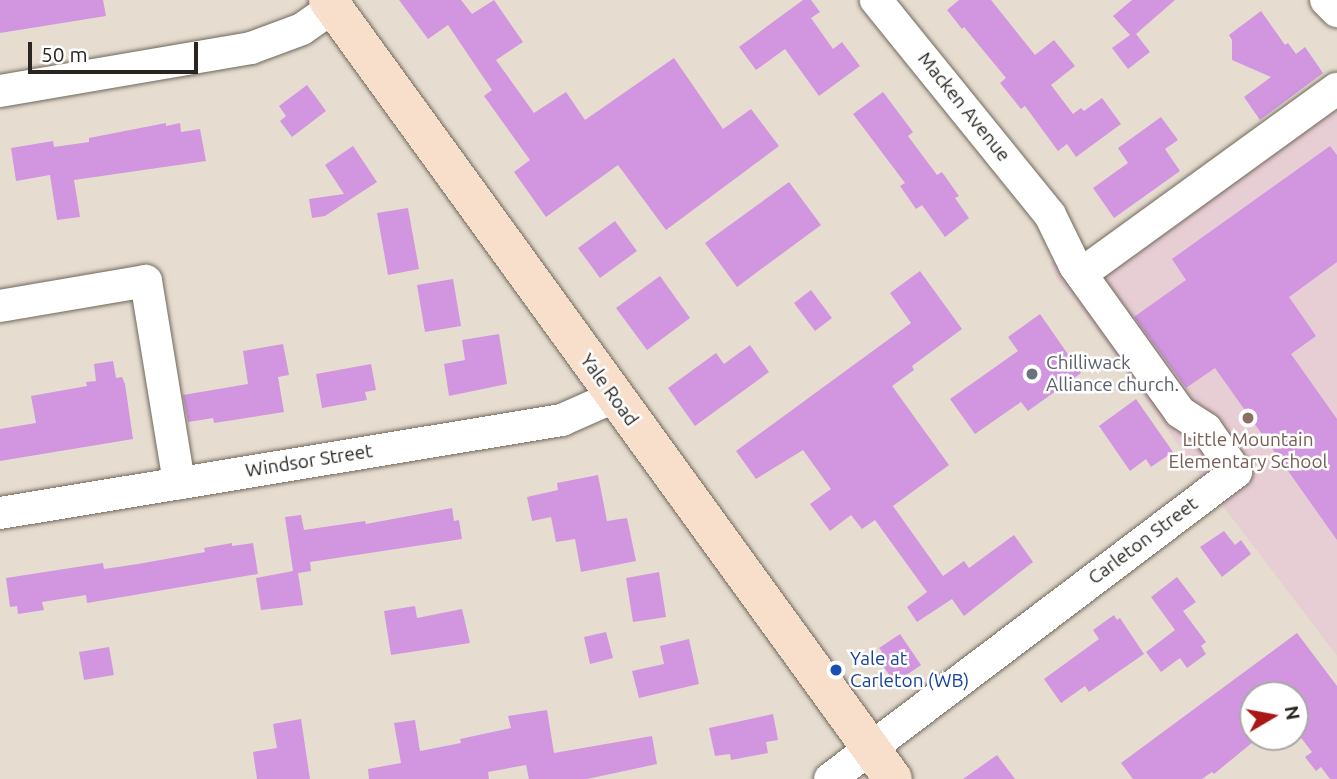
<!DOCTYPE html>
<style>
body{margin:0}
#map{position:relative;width:1337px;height:779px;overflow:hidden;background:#e6ddd0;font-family:Ubuntu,sans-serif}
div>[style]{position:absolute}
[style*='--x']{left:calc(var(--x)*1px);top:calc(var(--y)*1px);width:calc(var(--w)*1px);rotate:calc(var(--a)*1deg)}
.education>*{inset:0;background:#e7cdd4}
.building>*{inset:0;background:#d196df}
.roads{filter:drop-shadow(0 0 2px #70685c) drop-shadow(0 0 2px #70685c)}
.minor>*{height:32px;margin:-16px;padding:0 16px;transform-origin:16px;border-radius:16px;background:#fff}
.major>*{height:38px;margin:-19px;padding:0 19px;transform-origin:19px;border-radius:19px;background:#f8dfcc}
.dots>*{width:19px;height:19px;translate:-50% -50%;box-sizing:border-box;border:4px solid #fff;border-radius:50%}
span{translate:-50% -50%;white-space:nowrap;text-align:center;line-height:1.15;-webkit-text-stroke:5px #fff;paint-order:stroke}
.street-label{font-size:19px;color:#292621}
.worship-label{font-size:19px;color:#5b616d}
.left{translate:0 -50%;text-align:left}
.education-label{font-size:19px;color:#785e54}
.transit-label{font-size:19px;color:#164399}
.north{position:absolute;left:1239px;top:681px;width:70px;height:70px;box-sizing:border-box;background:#fff;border:2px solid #a9a8a6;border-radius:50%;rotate:80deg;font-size:19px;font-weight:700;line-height:28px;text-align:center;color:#292621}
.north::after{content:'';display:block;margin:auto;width:24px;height:32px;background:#aa1815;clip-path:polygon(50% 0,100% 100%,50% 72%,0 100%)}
.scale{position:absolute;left:28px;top:42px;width:170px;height:32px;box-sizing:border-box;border:4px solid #292621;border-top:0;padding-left:9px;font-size:21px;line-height:24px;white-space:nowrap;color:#292621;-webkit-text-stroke:5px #fff;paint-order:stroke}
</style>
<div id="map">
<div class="education">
<div style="clip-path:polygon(1337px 81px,1337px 656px,1207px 485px,1076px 301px,1057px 279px,1050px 262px,1080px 256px)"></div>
</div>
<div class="building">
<div style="clip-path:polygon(0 0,103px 0,106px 16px,0 33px)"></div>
<div style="clip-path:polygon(399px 0,461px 0,472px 14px,494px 0,523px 42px,496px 60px,534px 113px,566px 92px,585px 120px,674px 58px,723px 129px,751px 109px,779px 146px,666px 230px,618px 165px,546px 217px,514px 172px,530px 160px,484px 96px,492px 90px,448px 25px,428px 39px)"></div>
<div style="clip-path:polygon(803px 0,811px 0,820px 12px,811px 18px,833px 49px,842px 42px,860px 66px,819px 96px,785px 49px,756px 70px,739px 47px)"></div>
<div style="clip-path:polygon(959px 0,991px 0,1035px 55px,1054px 40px,1075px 66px,1051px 85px,1073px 114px,1081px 108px,1084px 111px,1102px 98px,1121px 124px,1076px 157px,1067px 144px,1058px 151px,1025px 106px,1021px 109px,1000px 83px,1006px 78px,964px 27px,962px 29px,947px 10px)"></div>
<div style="clip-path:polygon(1132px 0,1175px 0,1136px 34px,1150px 52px,1128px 69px,1112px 48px,1130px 35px,1113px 16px)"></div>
<div style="clip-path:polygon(1261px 11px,1285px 45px,1288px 43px,1296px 54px,1305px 47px,1323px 73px,1260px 120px,1244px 97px,1271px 77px,1232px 60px,1232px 40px,1229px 35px)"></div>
<div style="clip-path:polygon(307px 85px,326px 111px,292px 137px,280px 121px,286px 116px,279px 106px)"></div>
<div style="clip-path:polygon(883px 92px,913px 132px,908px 136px,937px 175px,942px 172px,959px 196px,955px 198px,969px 218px,945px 237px,922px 205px,916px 209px,900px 186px,905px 183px,853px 114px)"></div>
<div style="clip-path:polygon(1161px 117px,1178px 140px,1165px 149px,1180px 171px,1114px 218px,1093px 188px,1128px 163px,1118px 148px)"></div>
<div style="clip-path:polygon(166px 123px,166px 126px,180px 123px,181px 132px,200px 129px,206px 161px,74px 180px,80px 217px,57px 220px,50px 175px,16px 181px,11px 148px,53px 141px,54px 147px,89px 142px,89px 138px)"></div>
<div style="clip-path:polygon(353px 146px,377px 182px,325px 216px,312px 218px,309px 199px,344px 194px,325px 165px)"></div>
<div style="clip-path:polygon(1330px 146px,1337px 155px,1337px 262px,1289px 297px,1316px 336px,1291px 354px,1337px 419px,1337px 540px,1215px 368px,1186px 388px,1134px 317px,1186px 280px,1172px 259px)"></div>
<div style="clip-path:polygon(789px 182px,821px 225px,737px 287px,705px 243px)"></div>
<div style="clip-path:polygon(408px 208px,419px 269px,388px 275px,377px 213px)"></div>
<div style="clip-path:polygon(615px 221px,637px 251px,600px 278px,578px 248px)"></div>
<div style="clip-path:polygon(920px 271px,962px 329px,912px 366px,914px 370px,892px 386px,949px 465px,893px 506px,943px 576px,964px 561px,969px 568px,1014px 535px,1033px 562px,964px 616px,952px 599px,917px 622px,907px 607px,927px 592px,875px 520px,862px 529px,851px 515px,830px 531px,810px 504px,831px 489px,803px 450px,756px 479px,736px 451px,911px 323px,890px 293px)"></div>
<div style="clip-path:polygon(660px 276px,690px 318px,647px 350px,616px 308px)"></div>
<div style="clip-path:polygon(453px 279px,461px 326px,425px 332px,417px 285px)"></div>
<div style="clip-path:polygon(811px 290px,832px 318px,815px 331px,794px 303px)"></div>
<div style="clip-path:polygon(1040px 314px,1081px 373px,1028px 411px,1021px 402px,975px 434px,950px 399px,1018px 351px,1008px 337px)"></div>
<div style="clip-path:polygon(499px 334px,507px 384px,449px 396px,444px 364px,465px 360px,462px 340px)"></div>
<div style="clip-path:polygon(283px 344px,289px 375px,278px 377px,284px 412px,214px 423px,213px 418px,188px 422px,183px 395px,248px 384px,243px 351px)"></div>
<div style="clip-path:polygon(750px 345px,769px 372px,695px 426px,668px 388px,716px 353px,724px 364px)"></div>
<div style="clip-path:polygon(113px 361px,116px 378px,122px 377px,125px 384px,133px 439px,0 461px,0 429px,36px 423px,31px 396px,87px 386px,86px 382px,96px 381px,94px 364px)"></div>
<div style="clip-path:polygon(371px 364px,376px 390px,365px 392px,367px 400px,322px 408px,316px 374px)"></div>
<div style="clip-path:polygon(1136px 399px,1173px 452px,1151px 467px,1146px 459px,1130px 471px,1099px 426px)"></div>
<div style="clip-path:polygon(598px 475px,607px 521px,627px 518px,636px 561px,581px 572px,575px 539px,556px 542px,551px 517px,532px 521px,527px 497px,558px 490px,557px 483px)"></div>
<div style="clip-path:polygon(452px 508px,454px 521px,459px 520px,462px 539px,310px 562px,311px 571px,298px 573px,303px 605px,261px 610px,256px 578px,293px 571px,285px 517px,301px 515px,304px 530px,365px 521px,366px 524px)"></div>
<div style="clip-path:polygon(1224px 531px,1235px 545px,1241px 540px,1251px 554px,1222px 577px,1200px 547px)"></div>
<div style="clip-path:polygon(232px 543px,232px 546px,253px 543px,258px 574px,87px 603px,86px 595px,42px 602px,44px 610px,18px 614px,17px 606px,10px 607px,6px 578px,103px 563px,104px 569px,138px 564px,205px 552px,204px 548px)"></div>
<div style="clip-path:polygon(659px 572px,666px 617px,633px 622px,626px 578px)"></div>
<div style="clip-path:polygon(1177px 577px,1196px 602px,1183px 611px,1206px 642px,1201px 646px,1206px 654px,1187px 668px,1180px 658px,1161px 672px,1146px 652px,1175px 630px,1151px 597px)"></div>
<div style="clip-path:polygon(415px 606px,417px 618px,462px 609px,470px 643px,391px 655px,384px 611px)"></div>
<div style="clip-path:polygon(1114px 615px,1117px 620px,1120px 618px,1144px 654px,1089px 692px,1085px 686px,1061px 703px,1044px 679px,1099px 639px,1093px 630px)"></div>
<div style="clip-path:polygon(606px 632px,613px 658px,590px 664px,584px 637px)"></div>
<div style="clip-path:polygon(1297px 633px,1337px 686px,1337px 779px,1330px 779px,1321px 767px,1316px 771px,1305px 757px,1312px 752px,1295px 730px,1295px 695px,1253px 695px,1253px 742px,1214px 774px,1212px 772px,1202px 779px,1133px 779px,1121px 763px)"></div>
<div style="clip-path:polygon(900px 634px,921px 665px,895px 683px,876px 656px,882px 652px,879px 648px)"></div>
<div style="clip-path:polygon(689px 639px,699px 684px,639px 698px,632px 671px,664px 664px,660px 646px)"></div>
<div style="clip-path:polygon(109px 647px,114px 675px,84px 680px,79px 652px)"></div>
<div style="clip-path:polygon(547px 710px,554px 753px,652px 736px,657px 764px,587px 779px,529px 779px,526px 765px,488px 772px,489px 779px,369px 779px,368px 769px,401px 763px,394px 723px,415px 720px,420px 751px,461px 743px,460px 739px,511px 728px,508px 716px)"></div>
<div style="clip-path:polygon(773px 714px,778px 740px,766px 742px,768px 753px,731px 760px,730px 754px,715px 756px,709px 728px)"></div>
<div style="clip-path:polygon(301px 719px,310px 779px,257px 779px,253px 752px,277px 748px,273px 724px)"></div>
<div style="clip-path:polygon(997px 755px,1015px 779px,963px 779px)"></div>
</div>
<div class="roads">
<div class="minor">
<div style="--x:1326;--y:0;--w:16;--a:45"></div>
<div style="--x:0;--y:91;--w:255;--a:-9.7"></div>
<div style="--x:251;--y:48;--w:54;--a:-20.4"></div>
<div style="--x:302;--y:29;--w:38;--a:-35"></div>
<div style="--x:1081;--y:274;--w:316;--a:-35.9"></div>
<div style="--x:0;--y:306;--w:148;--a:-9.7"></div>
<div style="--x:146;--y:281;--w:205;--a:80.7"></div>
<div style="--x:0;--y:513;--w:570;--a:-9.4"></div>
<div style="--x:562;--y:420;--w:57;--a:-23.9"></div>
<div style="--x:830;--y:779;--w:509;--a:-37.1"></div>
<div style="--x:1236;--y:472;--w:52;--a:-124.9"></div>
<div style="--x:1206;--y:429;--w:31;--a:-147"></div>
<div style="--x:1180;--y:412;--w:180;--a:-125.7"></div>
<div style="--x:1075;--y:266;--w:57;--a:-116.1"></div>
<div style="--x:1050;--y:215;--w:277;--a:-129"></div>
</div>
<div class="major">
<div style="--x:328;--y:0;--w:962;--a:54.05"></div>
</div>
</div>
<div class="dots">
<div style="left:1032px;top:374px;background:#6b7280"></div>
<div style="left:1248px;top:418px;background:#8d6e63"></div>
<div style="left:836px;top:670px;background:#1a4fb4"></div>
</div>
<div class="street-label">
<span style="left:964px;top:107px;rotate:51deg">Macken Avenue</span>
<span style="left:609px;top:390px;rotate:54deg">Yale Road</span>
<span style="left:309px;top:461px;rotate:-9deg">Windsor Street</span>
<span style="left:1143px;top:541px;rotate:-37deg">Carleton Street</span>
</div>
<div class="worship-label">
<span class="left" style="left:1046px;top:374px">Chilliwack<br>Alliance church.</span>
</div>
<div class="education-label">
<span style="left:1248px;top:451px">Little Mountain<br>Elementary School</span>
</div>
<div class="transit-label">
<span class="left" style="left:850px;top:670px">Yale at<br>Carleton (WB)</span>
</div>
<div class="north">N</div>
<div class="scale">50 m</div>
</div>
